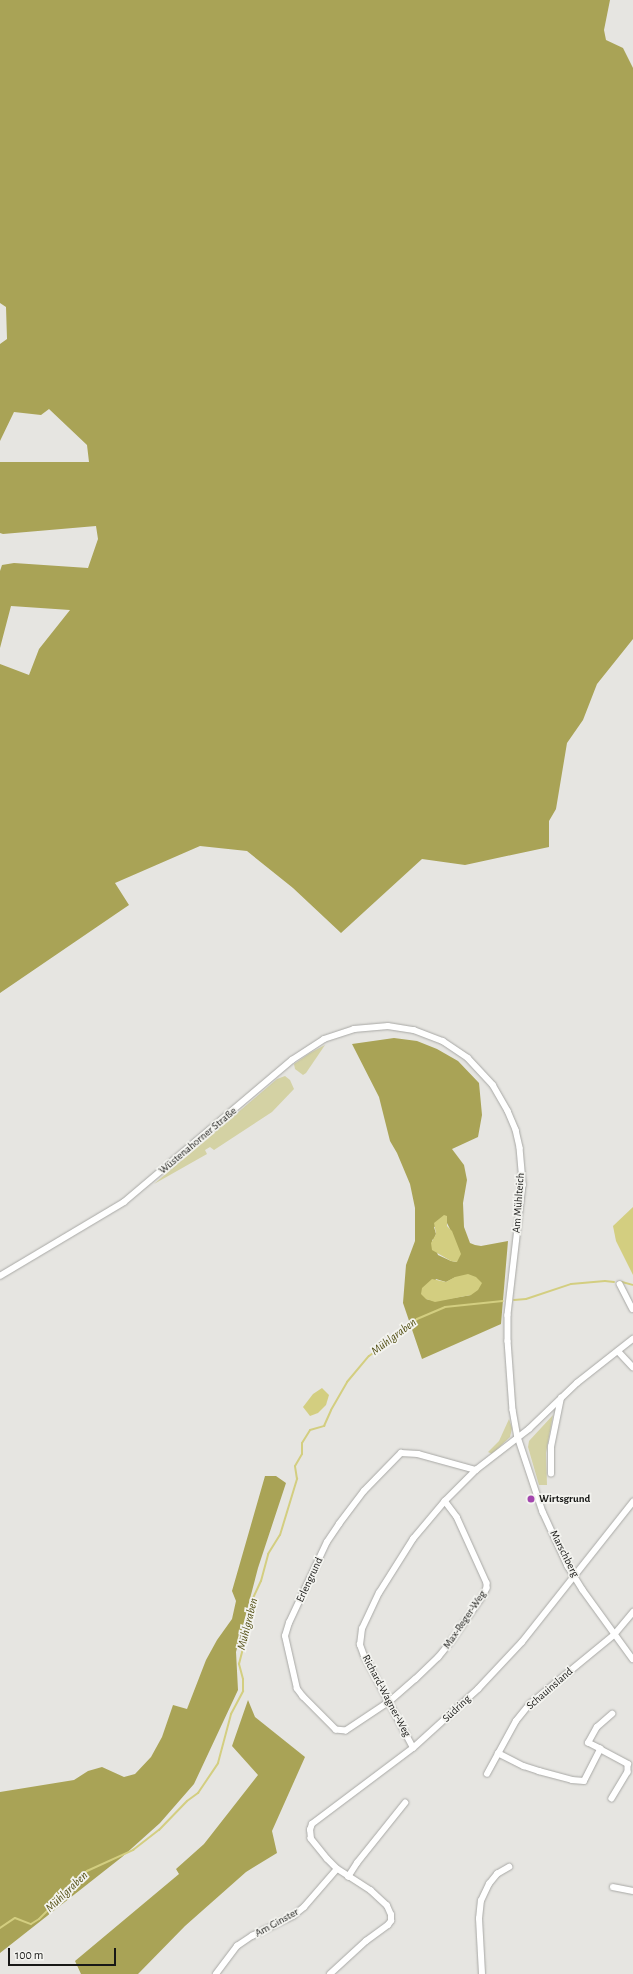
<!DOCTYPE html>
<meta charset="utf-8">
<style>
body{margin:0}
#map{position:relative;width:633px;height:1974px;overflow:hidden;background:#e6e5e1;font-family:"Alegreya Sans",sans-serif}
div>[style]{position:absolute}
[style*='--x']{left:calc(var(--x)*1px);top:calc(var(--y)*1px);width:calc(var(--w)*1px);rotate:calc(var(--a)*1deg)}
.green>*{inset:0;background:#d4d2a4}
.forest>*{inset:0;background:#a9a356}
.water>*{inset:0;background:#d3ce80}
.stream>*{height:2px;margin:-1px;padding:0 1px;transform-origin:1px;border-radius:1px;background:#d3ce80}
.roads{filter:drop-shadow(0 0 1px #a8a8a5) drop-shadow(0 0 1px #a8a8a5)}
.minor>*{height:5.5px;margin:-2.75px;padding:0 2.75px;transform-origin:2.75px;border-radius:2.75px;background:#fff}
.dots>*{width:11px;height:11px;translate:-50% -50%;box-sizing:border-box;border:2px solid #f3f3ef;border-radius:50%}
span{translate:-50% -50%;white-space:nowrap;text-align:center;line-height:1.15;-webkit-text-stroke:3.5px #f3f3ef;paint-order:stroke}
.street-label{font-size:11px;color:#181816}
.poi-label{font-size:11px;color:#181816;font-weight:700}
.left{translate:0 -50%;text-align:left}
.water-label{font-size:12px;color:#534f14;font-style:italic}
.scale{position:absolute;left:8px;top:1948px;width:108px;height:18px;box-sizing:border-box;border:2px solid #181816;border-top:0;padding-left:5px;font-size:12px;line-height:14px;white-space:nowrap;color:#181816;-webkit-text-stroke:3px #f3f3ef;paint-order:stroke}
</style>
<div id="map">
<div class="green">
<div style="clip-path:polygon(325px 1045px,306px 1073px,303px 1075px,295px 1069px,294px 1064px,310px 1053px)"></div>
<div style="clip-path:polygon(285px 1076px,290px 1080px,294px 1089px,272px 1112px,214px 1150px,210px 1147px,205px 1150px,207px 1154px,154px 1184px,277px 1079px)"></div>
<div style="clip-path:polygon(553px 1415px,546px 1453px,547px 1485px,539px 1485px,528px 1447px,529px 1441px)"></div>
<div style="clip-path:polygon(509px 1419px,512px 1428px,510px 1437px,492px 1454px,488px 1452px,499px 1441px)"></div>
</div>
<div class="forest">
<div style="clip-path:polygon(0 0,610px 0,604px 30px,606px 40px,623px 48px,633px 68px,633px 639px,597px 684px,583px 720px,567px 743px,556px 809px,549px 821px,549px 847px,465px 865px,422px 859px,341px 933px,293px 888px,247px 851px,200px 846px,115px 883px,129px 905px,0 993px,0 664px,29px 675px,39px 649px,70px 610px,11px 606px,0 648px,0 571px,2px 565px,14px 563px,88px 568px,98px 539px,96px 526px,3px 534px,0 533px,0 462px,89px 462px,87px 445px,49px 409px,41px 415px,14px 412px,0 441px,0 344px,7px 339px,6px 307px,0 303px)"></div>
<div style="clip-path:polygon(evenodd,394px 1038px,417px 1041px,437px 1049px,458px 1061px,479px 1083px,482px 1115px,478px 1137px,452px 1149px,464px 1165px,467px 1180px,463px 1203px,464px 1227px,470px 1243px,475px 1245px,481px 1246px,508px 1241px,501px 1324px,422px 1359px,403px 1303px,406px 1265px,415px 1241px,415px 1208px,410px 1184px,397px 1153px,390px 1141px,379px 1097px,352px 1044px,394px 1038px,447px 1223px,450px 1229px,457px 1262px,451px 1261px,438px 1255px,432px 1240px,434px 1239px,436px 1234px,434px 1227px,447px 1223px,394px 1038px,456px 1277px,471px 1295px,435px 1301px,426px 1299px,436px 1279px,446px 1282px,456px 1277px)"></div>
<div style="clip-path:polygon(265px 1476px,276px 1476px,286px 1483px,258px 1568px,236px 1652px,238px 1690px,194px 1784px,160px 1823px,122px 1857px,0 1953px,0 1792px,74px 1780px,88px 1771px,102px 1767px,124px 1777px,135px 1774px,151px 1757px,162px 1737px,173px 1705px,187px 1709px,206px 1660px,217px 1640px,232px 1619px,236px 1601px,232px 1591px)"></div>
<div style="clip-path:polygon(248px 1700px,255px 1717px,305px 1757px,272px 1831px,277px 1853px,246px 1872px,185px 1926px,138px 1974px,81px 1974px,75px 1961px,179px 1874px,176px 1869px,204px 1844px,258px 1775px,232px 1746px)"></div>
</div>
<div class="water">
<div style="clip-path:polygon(633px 1207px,633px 1275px,616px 1241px,613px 1226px)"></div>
<div style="clip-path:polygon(444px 1215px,447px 1216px,447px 1226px,452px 1231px,461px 1254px,457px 1262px,451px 1261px,432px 1250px,431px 1243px,436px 1234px,434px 1223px)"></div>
<div style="clip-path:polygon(468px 1274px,476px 1277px,482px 1283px,478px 1290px,471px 1295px,435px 1302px,426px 1299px,421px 1294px,422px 1288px,432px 1279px,446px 1282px,455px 1277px)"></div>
<div style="clip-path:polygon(322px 1388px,329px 1395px,326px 1405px,318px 1413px,310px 1416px,303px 1407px,313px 1394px)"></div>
</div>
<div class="stream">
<div style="--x:622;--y:1282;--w:11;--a:15"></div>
<div style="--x:514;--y:1300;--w:12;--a:-5"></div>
<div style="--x:526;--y:1299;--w:47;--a:-18.4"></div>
<div style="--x:571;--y:1284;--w:34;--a:-5"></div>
<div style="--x:605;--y:1281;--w:9;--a:6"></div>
<div style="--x:0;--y:1928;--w:18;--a:-34"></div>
<div style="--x:15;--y:1918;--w:17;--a:21"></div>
<div style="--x:31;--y:1924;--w:9;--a:-32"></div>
<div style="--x:39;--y:1919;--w:68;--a:-45"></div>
<div style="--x:87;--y:1871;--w:51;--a:-24.5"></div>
<div style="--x:133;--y:1850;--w:33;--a:-38"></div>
<div style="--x:159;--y:1830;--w:40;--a:-46"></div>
<div style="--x:187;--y:1801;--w:14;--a:-36"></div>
<div style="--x:198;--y:1793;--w:36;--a:-56"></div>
<div style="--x:218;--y:1763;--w:51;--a:-75.1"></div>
<div style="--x:231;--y:1714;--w:26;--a:-62"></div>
<div style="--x:243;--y:1691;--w:12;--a:-90"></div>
<div style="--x:243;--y:1679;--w:16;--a:-105"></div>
<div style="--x:239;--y:1664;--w:44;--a:-75.7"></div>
<div style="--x:250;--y:1621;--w:23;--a:-83"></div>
<div style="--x:253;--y:1598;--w:19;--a:-65"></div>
<div style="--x:261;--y:1581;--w:28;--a:-75"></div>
<div style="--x:268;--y:1554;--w:22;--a:-58"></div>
<div style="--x:280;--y:1535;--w:59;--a:-73.1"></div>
<div style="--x:297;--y:1479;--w:13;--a:-99"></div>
<div style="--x:295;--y:1466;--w:14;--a:-60"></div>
<div style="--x:302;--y:1454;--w:11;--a:-90"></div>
<div style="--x:302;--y:1443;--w:15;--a:-58"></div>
<div style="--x:310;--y:1430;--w:15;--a:-16"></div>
<div style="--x:324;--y:1426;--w:17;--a:-66"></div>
<div style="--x:331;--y:1410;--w:32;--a:-60"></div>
<div style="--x:347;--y:1382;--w:34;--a:-50"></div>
<div style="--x:369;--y:1356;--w:39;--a:-36"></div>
<div style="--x:401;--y:1333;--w:21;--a:-41"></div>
<div style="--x:417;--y:1319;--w:30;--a:-23"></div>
<div style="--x:445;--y:1307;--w:58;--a:-5.9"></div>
</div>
<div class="roads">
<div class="minor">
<div style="--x:0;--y:1276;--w:144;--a:-30.8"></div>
<div style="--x:124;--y:1202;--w:220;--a:-40.2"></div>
<div style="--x:292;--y:1060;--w:38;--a:-33"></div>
<div style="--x:324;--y:1039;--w:32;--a:-18"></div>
<div style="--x:354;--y:1029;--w:34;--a:-5"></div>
<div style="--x:388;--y:1026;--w:26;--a:9"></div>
<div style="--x:414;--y:1030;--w:31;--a:21"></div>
<div style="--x:443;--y:1041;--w:30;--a:34"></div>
<div style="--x:468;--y:1058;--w:37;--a:47"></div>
<div style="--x:493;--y:1085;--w:30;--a:60"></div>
<div style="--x:508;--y:1111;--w:21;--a:67"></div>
<div style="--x:516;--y:1130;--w:18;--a:77"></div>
<div style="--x:520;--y:1148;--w:37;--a:85"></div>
<div style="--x:523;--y:1185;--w:131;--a:96.6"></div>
<div style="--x:508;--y:1315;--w:26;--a:90"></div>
<div style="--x:508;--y:1341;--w:69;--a:85.9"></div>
<div style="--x:513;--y:1410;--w:27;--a:80"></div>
<div style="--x:518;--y:1437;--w:79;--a:71.6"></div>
<div style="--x:543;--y:1512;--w:60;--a:65.2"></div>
<div style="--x:568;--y:1566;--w:28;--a:58"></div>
<div style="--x:583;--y:1590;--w:85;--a:54.1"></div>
<div style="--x:620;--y:1284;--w:28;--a:63"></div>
<div style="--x:618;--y:1351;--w:22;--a:47"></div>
<div style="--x:551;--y:1474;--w:27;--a:-90"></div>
<div style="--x:551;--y:1447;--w:50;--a:-78.5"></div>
<div style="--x:445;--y:1501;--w:20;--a:53"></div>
<div style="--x:457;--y:1517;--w:72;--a:65.6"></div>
<div style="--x:487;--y:1583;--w:5;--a:90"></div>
<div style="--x:487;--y:1588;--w:8;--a:113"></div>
<div style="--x:484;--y:1595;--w:56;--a:124.8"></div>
<div style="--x:452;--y:1641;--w:21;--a:129"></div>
<div style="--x:439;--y:1657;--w:32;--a:136"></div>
<div style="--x:416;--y:1679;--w:37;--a:139"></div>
<div style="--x:388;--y:1703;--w:50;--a:146.3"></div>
<div style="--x:346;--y:1731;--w:10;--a:-174"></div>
<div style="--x:336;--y:1730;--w:47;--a:-135"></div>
<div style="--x:303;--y:1697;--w:10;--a:-127"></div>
<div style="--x:297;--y:1689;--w:54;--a:-102.8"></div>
<div style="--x:285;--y:1636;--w:14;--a:-73"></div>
<div style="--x:289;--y:1623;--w:89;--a:-64.9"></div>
<div style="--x:327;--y:1542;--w:22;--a:-56"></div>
<div style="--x:339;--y:1524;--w:41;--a:-52.9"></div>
<div style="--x:364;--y:1491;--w:53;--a:-45.8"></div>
<div style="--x:401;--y:1453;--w:17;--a:3"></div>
<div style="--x:418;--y:1454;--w:60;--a:15.4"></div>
<div style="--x:413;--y:1748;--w:104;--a:-118"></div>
<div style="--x:364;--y:1656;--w:12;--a:-110"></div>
<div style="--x:360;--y:1645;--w:16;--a:-83"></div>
<div style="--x:362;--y:1629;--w:40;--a:-65"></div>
<div style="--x:379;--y:1593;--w:64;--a:-57.8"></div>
<div style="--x:413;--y:1539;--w:50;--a:-49.9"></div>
<div style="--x:445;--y:1501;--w:44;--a:-45"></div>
<div style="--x:476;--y:1470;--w:67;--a:-37.7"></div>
<div style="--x:529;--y:1429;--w:66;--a:-43.8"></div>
<div style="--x:577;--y:1383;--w:71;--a:-38.2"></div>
<div style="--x:600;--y:1749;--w:13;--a:-153"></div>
<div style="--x:588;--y:1743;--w:18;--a:-61"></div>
<div style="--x:597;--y:1727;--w:20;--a:-41"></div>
<div style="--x:498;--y:1753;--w:29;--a:27"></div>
<div style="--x:524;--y:1766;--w:16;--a:18"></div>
<div style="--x:539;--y:1771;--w:34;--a:15"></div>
<div style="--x:572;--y:1780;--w:12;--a:5"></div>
<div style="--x:584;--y:1781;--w:36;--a:-63"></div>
<div style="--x:600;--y:1749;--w:32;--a:28"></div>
<div style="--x:628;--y:1764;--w:8;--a:90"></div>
<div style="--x:628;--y:1772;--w:31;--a:121"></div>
<div style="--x:487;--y:1774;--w:60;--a:-61.3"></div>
<div style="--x:516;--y:1721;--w:22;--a:-51"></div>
<div style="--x:530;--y:1704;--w:109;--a:-39.4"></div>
<div style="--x:614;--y:1635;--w:30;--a:-50"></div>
<div style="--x:348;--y:1877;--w:17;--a:-57"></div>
<div style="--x:357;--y:1863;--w:77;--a:-51.3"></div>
<div style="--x:613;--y:1887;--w:20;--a:11"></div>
<div style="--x:216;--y:1974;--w:35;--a:-53"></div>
<div style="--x:237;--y:1946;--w:18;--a:-34"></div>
<div style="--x:252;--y:1936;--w:46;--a:-26"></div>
<div style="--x:293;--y:1916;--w:14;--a:-39"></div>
<div style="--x:304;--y:1907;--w:50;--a:-49"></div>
<div style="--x:330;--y:1974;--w:49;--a:-42.5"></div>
<div style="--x:366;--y:1941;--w:27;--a:-36"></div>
<div style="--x:388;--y:1925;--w:5;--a:-53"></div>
<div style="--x:391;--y:1921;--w:6;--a:-90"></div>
<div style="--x:391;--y:1915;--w:10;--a:-114"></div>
<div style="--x:387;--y:1906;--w:22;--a:-137"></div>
<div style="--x:371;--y:1891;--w:40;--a:-147.1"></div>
<div style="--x:337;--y:1869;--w:14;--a:-135"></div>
<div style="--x:327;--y:1859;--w:26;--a:-129"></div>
<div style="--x:311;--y:1839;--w:9;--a:-96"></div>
<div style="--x:310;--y:1830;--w:6;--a:-72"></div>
<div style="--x:312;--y:1824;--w:126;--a:-37"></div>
<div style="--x:413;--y:1748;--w:88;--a:-42.2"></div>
<div style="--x:478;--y:1689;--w:64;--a:-46.9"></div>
<div style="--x:522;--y:1642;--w:179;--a:-51.6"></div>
<div style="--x:482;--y:1974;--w:55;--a:-93.1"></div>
<div style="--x:479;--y:1919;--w:18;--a:-84"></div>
<div style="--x:481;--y:1901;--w:19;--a:-65"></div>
<div style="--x:489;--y:1884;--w:13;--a:-51"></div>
<div style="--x:497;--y:1874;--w:14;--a:-30"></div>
</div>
</div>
<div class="dots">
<div style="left:531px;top:1499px;background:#a345ae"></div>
</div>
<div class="street-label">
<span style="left:198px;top:1141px;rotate:-40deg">Wüstenahorner Straße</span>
<span style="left:519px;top:1203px;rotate:-86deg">Am Mühlteich</span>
<span style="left:564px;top:1554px;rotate:63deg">Marschberg</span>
<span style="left:310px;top:1580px;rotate:-65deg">Erlengrund</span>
<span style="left:465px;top:1620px;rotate:-56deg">Max-Reger-Weg</span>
<span style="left:550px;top:1689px;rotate:-41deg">Schauinsland</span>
<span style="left:386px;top:1696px;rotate:62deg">Richard-Wagner-Weg</span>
<span style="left:457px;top:1709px;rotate:-43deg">Südring</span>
<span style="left:277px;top:1923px;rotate:-29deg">Am Ginster</span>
</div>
<div class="poi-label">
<span class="left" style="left:539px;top:1499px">Wirtsgrund</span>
</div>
<div class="water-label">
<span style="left:394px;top:1337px;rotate:-37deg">Mühlgraben</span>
<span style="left:248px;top:1624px;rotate:-76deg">Mühlgraben</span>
<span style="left:67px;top:1892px;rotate:-44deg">Mühlgraben</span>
</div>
<div class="scale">100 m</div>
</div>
